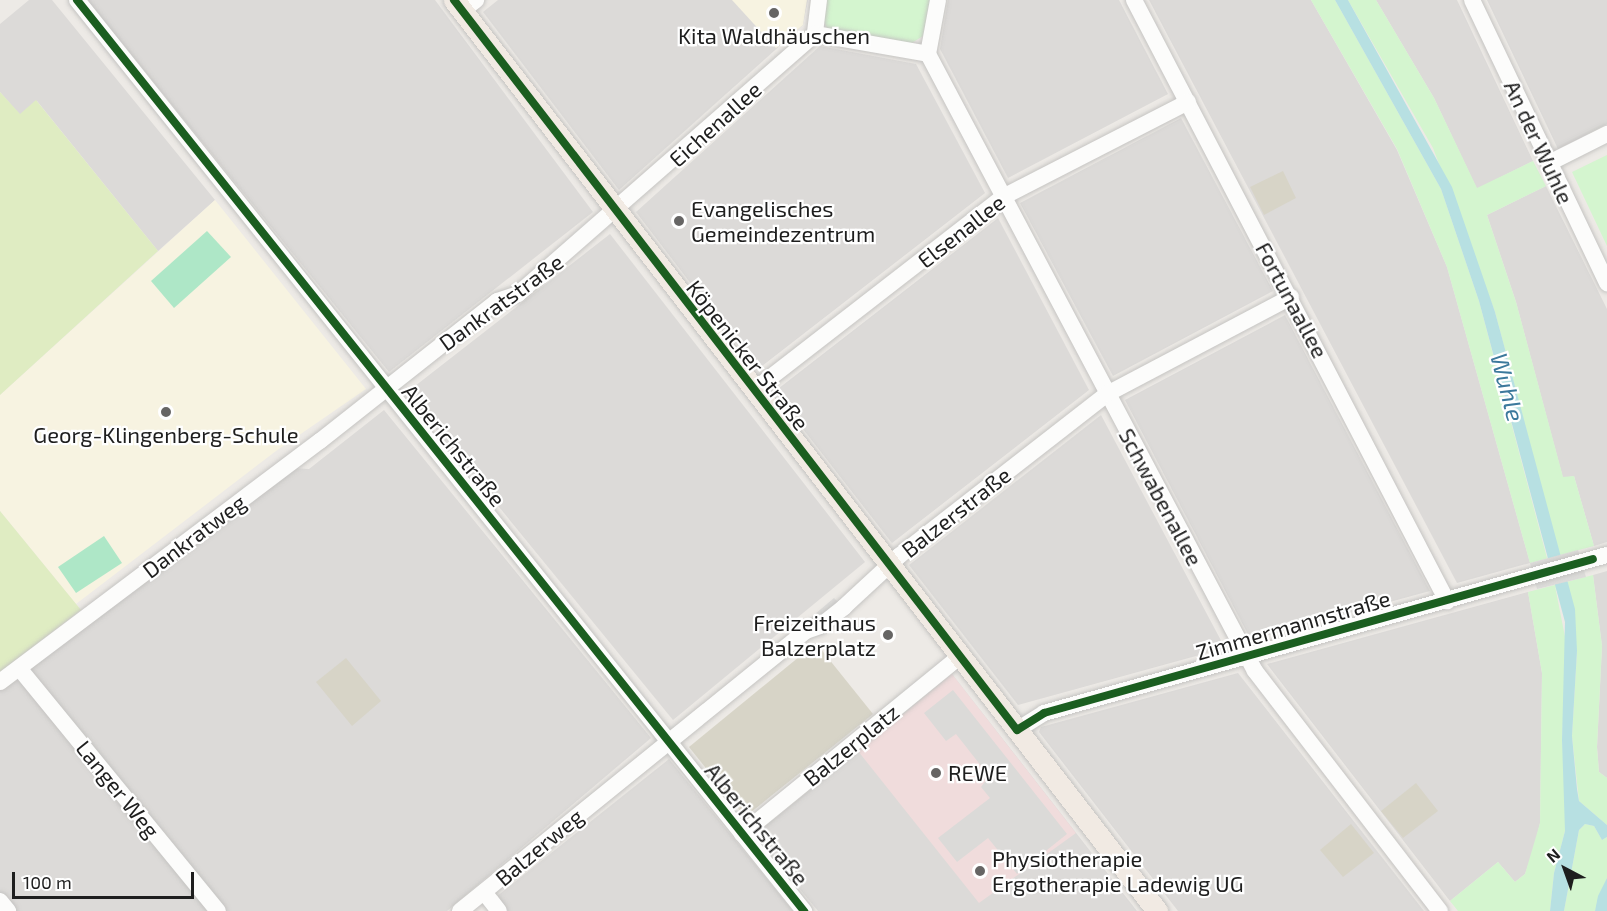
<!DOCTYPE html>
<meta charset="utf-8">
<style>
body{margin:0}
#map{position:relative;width:1607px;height:911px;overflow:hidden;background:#edeae6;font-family:"Exo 2",sans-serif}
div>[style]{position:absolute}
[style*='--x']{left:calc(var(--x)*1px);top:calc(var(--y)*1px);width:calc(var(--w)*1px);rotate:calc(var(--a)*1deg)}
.residential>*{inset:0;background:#dcdad8}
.commercial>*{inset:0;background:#f0dcdc}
.education>*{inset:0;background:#f7f3e1}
.religious>*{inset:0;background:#dbdad8}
.construction>*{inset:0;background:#d7d4c7}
.grass>*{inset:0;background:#dfecc2}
.park>*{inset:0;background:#d4f5cf}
.pitch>*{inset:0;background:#aee7c7}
.water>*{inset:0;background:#b7e0e2}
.pier>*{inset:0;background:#dddcda}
.roads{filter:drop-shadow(0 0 2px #c5c4c2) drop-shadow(0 0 2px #c5c4c2)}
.minor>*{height:16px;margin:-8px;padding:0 8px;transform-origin:8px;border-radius:8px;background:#fcfcfb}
.major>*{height:21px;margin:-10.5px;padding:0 10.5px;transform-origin:10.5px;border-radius:10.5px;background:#f1eae3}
.cycleway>*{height:8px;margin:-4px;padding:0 4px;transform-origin:4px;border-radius:4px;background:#1b5e20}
.dots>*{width:16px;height:16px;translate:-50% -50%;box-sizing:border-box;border:3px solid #fff;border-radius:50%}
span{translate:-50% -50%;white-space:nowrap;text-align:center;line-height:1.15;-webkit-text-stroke:4.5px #fff;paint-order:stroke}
.poi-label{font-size:22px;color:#1e1e1e}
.left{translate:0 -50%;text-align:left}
.right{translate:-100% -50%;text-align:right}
.street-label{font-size:22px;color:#1e1e1e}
.water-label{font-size:24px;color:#3c799c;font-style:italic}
.north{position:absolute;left:1535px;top:839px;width:60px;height:60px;-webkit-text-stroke:4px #fff;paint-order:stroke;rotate:319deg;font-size:16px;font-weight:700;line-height:24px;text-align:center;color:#1e1e1e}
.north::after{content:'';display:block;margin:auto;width:21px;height:27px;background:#1e1e1e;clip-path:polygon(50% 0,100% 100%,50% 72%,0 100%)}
.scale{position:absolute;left:12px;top:872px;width:182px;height:27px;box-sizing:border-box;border:3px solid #1e1e1e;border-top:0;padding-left:8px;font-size:18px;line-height:21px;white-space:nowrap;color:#1e1e1e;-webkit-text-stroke:4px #fff;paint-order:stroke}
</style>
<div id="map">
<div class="residential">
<div style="clip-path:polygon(29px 0,52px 0,215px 200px,158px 251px,37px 101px,20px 115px,0 92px,0 24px)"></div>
<div style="clip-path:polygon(87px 0,435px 0,593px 212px,389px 372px)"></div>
<div style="clip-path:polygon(498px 0,808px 0,803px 25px,619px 190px,483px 12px)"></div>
<div style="clip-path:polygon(948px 0,1119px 0,1168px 94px,1008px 178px,940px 49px)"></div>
<div style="clip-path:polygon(1149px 0,1311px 0,1397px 150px,1447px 267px,1530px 563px,1457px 583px)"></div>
<div style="clip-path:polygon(1376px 0,1457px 0,1533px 161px,1477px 189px,1434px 98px)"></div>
<div style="clip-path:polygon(1487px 0,1607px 0,1607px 124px,1558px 149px)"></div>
<div style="clip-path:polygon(820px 46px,916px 64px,985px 193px,757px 370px,636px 212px)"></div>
<div style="clip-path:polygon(1181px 118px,1273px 291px,1113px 376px,1020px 203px)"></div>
<div style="clip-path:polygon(1546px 186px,1607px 309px,1607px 542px,1594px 546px,1574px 476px,1563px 478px,1516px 302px,1487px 215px)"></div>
<div style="clip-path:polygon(998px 218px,1089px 390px,892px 543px,774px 392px)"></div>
<div style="clip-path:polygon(610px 234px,865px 562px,673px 720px,406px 393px)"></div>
<div style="clip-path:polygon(1285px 315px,1430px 591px,1251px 640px,1125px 400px)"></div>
<div style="clip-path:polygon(384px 410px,651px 738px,447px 911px,0 911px,0 687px,291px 468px,309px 469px)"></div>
<div style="clip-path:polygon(1101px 415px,1225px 648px,1018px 705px,909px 565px)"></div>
<div style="clip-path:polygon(1607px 571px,1607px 778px,1599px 772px,1597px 747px,1602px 646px,1593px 575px)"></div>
<div style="clip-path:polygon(1528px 592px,1542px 673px,1540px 823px,1534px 848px,1525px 874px,1515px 882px,1498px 862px,1450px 901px,1267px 664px)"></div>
<div style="clip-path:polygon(1238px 673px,1424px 911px,1178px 911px,1039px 732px,1041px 727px)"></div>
<div style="clip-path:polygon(952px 674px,1137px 911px,818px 911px,761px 842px,762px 829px)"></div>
<div style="clip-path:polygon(669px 759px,793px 911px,508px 911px,496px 897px)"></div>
</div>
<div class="commercial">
<div style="clip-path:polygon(952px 674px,1076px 833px,979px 903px,858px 751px)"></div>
</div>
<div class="education">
<div style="clip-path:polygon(732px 0,807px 0,803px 25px,776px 48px)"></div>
<div style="clip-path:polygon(215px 200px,366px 389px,276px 451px,76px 604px,0 511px,0 395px)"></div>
</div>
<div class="religious">
<div style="clip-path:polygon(834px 598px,840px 604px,814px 626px,808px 620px)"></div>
<div style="clip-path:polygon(953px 690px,1067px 834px,1017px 874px,988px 838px,957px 862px,938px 838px,990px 798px,981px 787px,989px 776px,956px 734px,946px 741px,924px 713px)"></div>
</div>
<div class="construction">
<div style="clip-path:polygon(1283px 171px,1296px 198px,1264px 215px,1250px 187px)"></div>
<div style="clip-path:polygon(816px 643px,873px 714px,745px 817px,689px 747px)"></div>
<div style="clip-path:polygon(346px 658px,381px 701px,352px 726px,316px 682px)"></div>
<div style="clip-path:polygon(1416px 783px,1438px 811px,1403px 838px,1381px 811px)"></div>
<div style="clip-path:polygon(1351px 824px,1374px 853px,1343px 877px,1320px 850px)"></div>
</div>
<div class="grass">
<div style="clip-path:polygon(0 92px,20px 114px,36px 100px,158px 251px,0 395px)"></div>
<div style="clip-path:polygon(0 511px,81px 610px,0 672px)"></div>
</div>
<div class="park">
<div style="clip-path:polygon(825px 0,930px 0,923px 36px,910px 44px,827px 29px,822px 17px)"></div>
<div style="clip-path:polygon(1311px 0,1335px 0,1441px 189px,1479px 301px,1547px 558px,1559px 554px,1495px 312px,1433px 148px,1348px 0,1376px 0,1434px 98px,1477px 188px,1533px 161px,1546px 186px,1487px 215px,1516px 302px,1563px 477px,1574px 476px,1594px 546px,1530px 563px,1447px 267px,1397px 149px)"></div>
<div style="clip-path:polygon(1607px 155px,1607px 246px,1572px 172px)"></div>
<div style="clip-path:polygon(1593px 575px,1602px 646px,1597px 747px,1599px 772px,1607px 778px,1607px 825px,1579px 801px,1572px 736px,1577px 651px,1555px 586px,1567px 647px,1562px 740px,1567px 797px,1565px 831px,1554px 873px,1550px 911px,1458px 911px,1450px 901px,1498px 862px,1515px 882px,1525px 874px,1540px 823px,1542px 673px,1528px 592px)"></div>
<div style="clip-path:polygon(1585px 824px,1594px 826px,1602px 840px,1607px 837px,1607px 878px,1595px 911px,1564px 911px,1579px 830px)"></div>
</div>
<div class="pitch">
<div style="clip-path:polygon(207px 231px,231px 257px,174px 308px,151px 281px)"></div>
<div style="clip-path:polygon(104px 536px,122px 563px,76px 593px,58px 567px)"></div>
</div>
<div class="water">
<div style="clip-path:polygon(1335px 0,1348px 0,1452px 187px,1495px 312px,1575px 609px,1577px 651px,1572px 736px,1577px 789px,1579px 801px,1607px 825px,1607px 837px,1602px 840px,1594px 826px,1585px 824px,1579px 830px,1564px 911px,1550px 911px,1554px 873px,1565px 831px,1562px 740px,1565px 622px,1479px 301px,1441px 189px)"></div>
<div style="clip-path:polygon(1607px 878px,1607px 911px,1595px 911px,1598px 896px)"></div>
</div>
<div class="pier">
<div style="clip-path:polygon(1578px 550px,1586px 577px,1537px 589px,1530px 563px)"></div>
</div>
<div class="roads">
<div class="minor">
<div style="--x:77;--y:0;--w:1166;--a:51.41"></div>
<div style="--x:819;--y:0;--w:34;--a:97"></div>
<div style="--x:815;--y:34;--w:115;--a:10"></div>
<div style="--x:928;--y:54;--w:55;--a:-79.5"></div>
<div style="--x:1134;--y:0;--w:678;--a:62.49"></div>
<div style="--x:1472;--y:0;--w:314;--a:64.5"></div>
<div style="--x:462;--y:11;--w:18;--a:-38"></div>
<div style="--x:928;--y:54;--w:698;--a:62.08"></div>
<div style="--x:1255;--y:671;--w:303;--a:52.4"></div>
<div style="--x:1549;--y:163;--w:65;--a:-26.6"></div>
<div style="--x:753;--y:391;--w:316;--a:-37.8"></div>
<div style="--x:1003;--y:197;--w:208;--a:-27.2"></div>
<div style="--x:19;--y:668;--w:314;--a:50.7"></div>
<div style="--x:0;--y:682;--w:401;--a:-37"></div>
<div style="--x:320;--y:441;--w:226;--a:-38.3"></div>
<div style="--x:497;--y:301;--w:22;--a:-18"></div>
<div style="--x:518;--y:294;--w:395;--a:-41.2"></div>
<div style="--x:1017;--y:730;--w:32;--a:-32"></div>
<div style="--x:1044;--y:713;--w:585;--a:-15.68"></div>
<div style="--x:742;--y:834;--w:281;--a:-39.2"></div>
<div style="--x:484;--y:892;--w:24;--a:52"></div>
<div style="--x:0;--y:901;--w:13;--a:51"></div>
<div style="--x:460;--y:911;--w:445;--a:-39"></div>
<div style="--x:806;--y:631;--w:15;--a:-20"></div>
<div style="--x:820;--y:626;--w:31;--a:-38"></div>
<div style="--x:844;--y:607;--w:75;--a:-42.8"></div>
<div style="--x:899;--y:556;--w:264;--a:-37.9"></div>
<div style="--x:1107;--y:394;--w:208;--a:-27.8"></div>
</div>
<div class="major">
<div style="--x:454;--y:0;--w:1151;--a:52.34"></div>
</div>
</div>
<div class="cycleway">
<div style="--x:77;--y:0;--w:1166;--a:51.41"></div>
<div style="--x:454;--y:0;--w:922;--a:52.36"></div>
<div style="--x:1017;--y:730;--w:32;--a:-32"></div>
<div style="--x:1044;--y:713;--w:570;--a:-15.67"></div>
</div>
<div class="dots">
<div style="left:774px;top:13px;background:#666564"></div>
<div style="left:679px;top:221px;background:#666564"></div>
<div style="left:166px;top:412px;background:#666564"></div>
<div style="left:888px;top:635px;background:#666564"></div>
<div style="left:936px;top:773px;background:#666564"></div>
<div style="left:980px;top:871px;background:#666564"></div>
</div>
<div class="poi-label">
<span style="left:774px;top:36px">Kita Waldhäuschen</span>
<span class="left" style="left:691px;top:221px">Evangelisches<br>Gemeindezentrum</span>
<span style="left:166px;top:435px">Georg-Klingenberg-Schule</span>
<span class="right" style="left:876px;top:635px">Freizeithaus<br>Balzerplatz</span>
<span class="left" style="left:948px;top:773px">REWE</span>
<span class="left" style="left:992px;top:871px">Physiotherapie<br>Ergotherapie Ladewig UG</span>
</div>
<div class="street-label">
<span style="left:715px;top:124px;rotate:-42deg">Eichenallee</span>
<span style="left:1539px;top:142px;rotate:65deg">An der Wuhle</span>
<span style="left:961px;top:231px;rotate:-38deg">Elsenallee</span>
<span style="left:1292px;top:300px;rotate:62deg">Fortunaallee</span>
<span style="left:501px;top:302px;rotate:-36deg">Dankratstraße</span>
<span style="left:748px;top:355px;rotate:52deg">Köpenicker Straße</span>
<span style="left:454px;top:445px;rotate:51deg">Alberichstraße</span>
<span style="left:1161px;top:497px;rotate:62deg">Schwabenallee</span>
<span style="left:956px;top:512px;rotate:-38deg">Balzerstraße</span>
<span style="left:194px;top:536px;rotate:-37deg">Dankratweg</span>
<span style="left:1293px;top:625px;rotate:-16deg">Zimmermannstraße</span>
<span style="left:851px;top:745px;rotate:-39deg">Balzerplatz</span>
<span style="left:118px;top:789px;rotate:51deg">Langer Weg</span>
<span style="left:757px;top:824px;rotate:51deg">Alberichstraße</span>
<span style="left:539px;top:847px;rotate:-40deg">Balzerweg</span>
</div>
<div class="water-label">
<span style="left:1508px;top:387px;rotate:75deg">Wuhle</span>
</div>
<div class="north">N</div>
<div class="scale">100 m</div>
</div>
